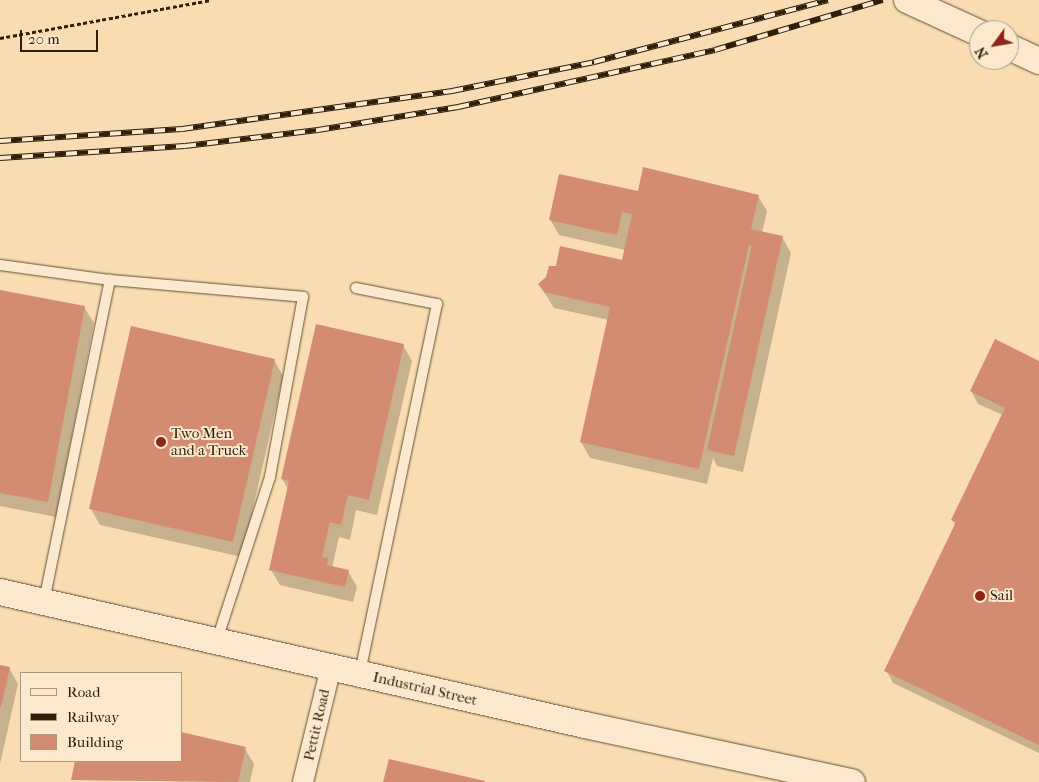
<!DOCTYPE html>
<style>
body{margin:0}
#map{position:relative;width:1039px;height:782px;overflow:hidden;background:#f9dcb2;font-family:"IM FELL French Canon",serif}
div>[style]{position:absolute}
[style*='--x']{left:calc(var(--x)*1px);top:calc(var(--y)*1px);width:calc(var(--w)*1px);rotate:calc(var(--a)*1deg)}
.shadow>*{inset:0;background:#0003}
.building>*{inset:0;background:#d38c71}
.path>*{height:3px;margin-top:-1.5px;transform-origin:0;background:repeating-linear-gradient(90deg,#2f1f09 0 4px,transparent 0 6.5px)}
.roads{filter:drop-shadow(0 0 1px #624e33) drop-shadow(0 0 1px #624e33)}
.service>*{height:10px;margin:-5px;padding:0 5px;transform-origin:5px;border-radius:5px;background:#fbe8cd}
.minor>*{height:20px;margin:-10px;padding:0 10px;transform-origin:10px;border-radius:10px;background:#fbe8cd}
.tertiary>*{height:26px;margin:-13px;padding:0 13px;transform-origin:13px;border-radius:13px;background:#fbe8cd}
.rail>*{height:5.5px;margin-top:-2.75px;transform-origin:0;background:repeating-linear-gradient(90deg,#fbe8cd 0 11px,#2f1f09 0 22px);box-sizing:border-box;border-block:1px solid #2f1f09}
.dots>*{width:14px;height:14px;translate:-50% -50%;box-sizing:border-box;border:2px solid #fbe8cd;border-radius:50%}
span{translate:-50% -50%;white-space:nowrap;text-align:center;line-height:1.15;-webkit-text-stroke:4px #fbe8cd;paint-order:stroke}
.poi-label{font-size:15px;color:#2f1f09}
.left{translate:0 -50%;text-align:left}
.street-label{font-size:15px;color:#2f1f09}
.legend{position:absolute;left:20px;top:672px;width:162px;height:90px;box-sizing:border-box;background:#fbe8cd;border:1px solid #a9987f;margin:0;padding:6px 9px;list-style:none;font-size:15px;color:#2f1f09}
.legend li{display:flex;align-items:center;gap:10px;height:25px}
.legend b{width:25px;border:1px solid #a9987f}
.north{position:absolute;left:969px;top:20px;width:50px;height:50px;box-sizing:border-box;background:#fbe8cd;border:1px solid #a9987f;border-radius:50%;rotate:238deg;font-size:14px;font-weight:700;line-height:20px;text-align:center;color:#2f1f09}
.north::after{content:'';display:block;margin:auto;width:18px;height:22px;background:#8f2418;clip-path:polygon(50% 0,100% 100%,50% 72%,0 100%)}
.scale{position:absolute;left:20px;top:30px;width:78px;height:22px;box-sizing:border-box;border:2px solid #2f1f09;border-top:0;padding-left:6px;font-size:15px;line-height:18px;white-space:nowrap;color:#2f1f09;-webkit-text-stroke:4px #fbe8cd;paint-order:stroke}
</style>
<div id="map">
<div class="shadow">
<div style="clip-path:polygon(644px 168px,758px 196px,767px 211px,762px 233px,782px 237px,791px 253px,743px 472px,717px 466px,713px 458px,707px 484px,590px 458px,581px 442px,609px 320px,554px 308px,539px 284px,623px 261px,625px 250px,559px 235px,550px 219px,639px 193px)"></div>
<div style="clip-path:polygon(0 291px,84px 307px,94px 323px,56px 517px,0 506px)"></div>
<div style="clip-path:polygon(403px 345px,412px 361px,377px 515px,356px 510px,350px 540px,339px 537px,332px 568px,348px 571px,357px 587px,353px 602px,280px 585px,271px 570px,289px 490px,282px 479px)"></div>
<div style="clip-path:polygon(274px 360px,283px 376px,242px 557px,100px 525px,91px 509px)"></div>
<div style="clip-path:polygon(1039px 362px,1039px 753px,893px 683px,886px 670px,956px 526px,952px 520px,1003px 415px,978px 404px,971px 391px)"></div>
<div style="clip-path:polygon(0 666px,9px 668px,18px 684px,0 764px)"></div>
<div style="clip-path:polygon(245px 749px,254px 764px,250px 782px,72px 780px,77px 761px,181px 761px)"></div>
</div>
<div class="building">
<div style="clip-path:polygon(643px 167px,759px 195px,751px 229px,783px 236px,734px 456px,707px 450px,752px 245px,749px 245px,699px 469px,580px 442px,610px 307px,544px 292px,538px 284px,546px 277px,549px 266px,556px 266px,560px 246px,622px 260px,632px 214px,622px 212px,617px 235px,549px 220px,559px 174px,638px 191px)"></div>
<div style="clip-path:polygon(0 290px,85px 306px,48px 502px,0 493px)"></div>
<div style="clip-path:polygon(316px 324px,404px 344px,369px 500px,348px 495px,341px 525px,330px 522px,322px 557px,328px 558px,327px 565px,349px 570px,345px 587px,269px 570px,289px 481px,281px 479px)"></div>
<div style="clip-path:polygon(131px 326px,275px 359px,233px 542px,89px 509px)"></div>
<div style="clip-path:polygon(995px 339px,1039px 361px,1039px 745px,884px 671px,956px 522px,951px 520px,1005px 408px,970px 391px)"></div>
<div style="clip-path:polygon(0 665px,10px 667px,1px 707px,0 707px)"></div>
<div style="clip-path:polygon(181px 732px,246px 747px,238px 782px,71px 780px,75px 761px,181px 761px)"></div>
<div style="clip-path:polygon(389px 759px,485px 781px,485px 782px,383px 782px)"></div>
</div>
<div class="path">
<div style="--x:0;--y:38;--w:214;--a:-10.2"></div>
</div>
<div class="roads">
<div class="service">
<div style="--x:0;--y:265;--w:111;--a:7.8"></div>
<div style="--x:356;--y:288;--w:83;--a:11.2"></div>
<div style="--x:437;--y:304;--w:377;--a:101.8"></div>
<div style="--x:44;--y:601;--w:328;--a:-78.4"></div>
<div style="--x:110;--y:280;--w:194;--a:5"></div>
<div style="--x:303;--y:297;--w:183;--a:100.4"></div>
<div style="--x:270;--y:477;--w:171;--a:108"></div>
</div>
<div class="minor">
<div style="--x:303;--y:782;--w:118;--a:-76.3"></div>
</div>
<div class="tertiary">
<div style="--x:907;--y:0;--w:79;--a:24.6"></div>
<div style="--x:1009;--y:47;--w:33;--a:25"></div>
<div style="--x:0;--y:592;--w:600;--a:12.81"></div>
<div style="--x:585;--y:725;--w:273;--a:12.1"></div>
</div>
</div>
<div class="rail">
<div style="--x:0;--y:141;--w:182;--a:-3.8"></div>
<div style="--x:182;--y:129;--w:273;--a:-8"></div>
<div style="--x:452;--y:91;--w:145;--a:-11.5"></div>
<div style="--x:594;--y:62;--w:242;--a:-14.8"></div>
<div style="--x:0;--y:158;--w:185;--a:-3.7"></div>
<div style="--x:185;--y:146;--w:134;--a:-6.9"></div>
<div style="--x:318;--y:130;--w:142;--a:-9.3"></div>
<div style="--x:458;--y:107;--w:263;--a:-12.5"></div>
<div style="--x:715;--y:50;--w:175;--a:-16.6"></div>
</div>
<div class="dots">
<div style="left:161px;top:442px;background:#8f2418"></div>
<div style="left:980px;top:596px;background:#8f2418"></div>
</div>
<div class="poi-label">
<span class="left" style="left:171px;top:442px">Two Men<br>and a Truck</span>
<span class="left" style="left:990px;top:596px">Sail</span>
</div>
<div class="street-label">
<span style="left:425px;top:689px;rotate:13deg">Industrial Street</span>
<span style="left:317px;top:725px;rotate:-77deg">Pettit Road</span>
</div>
<ul class="legend">
<li><b style="height:6px;background:#fbe8cd"></b>Road</li>
<li><b style="height:6px;background:#2f1f09"></b>Railway</li>
<li><b style="height:14px;background:#d38c71"></b>Building</li>
</ul>
<div class="north">N</div>
<div class="scale">20 m</div>
</div>
